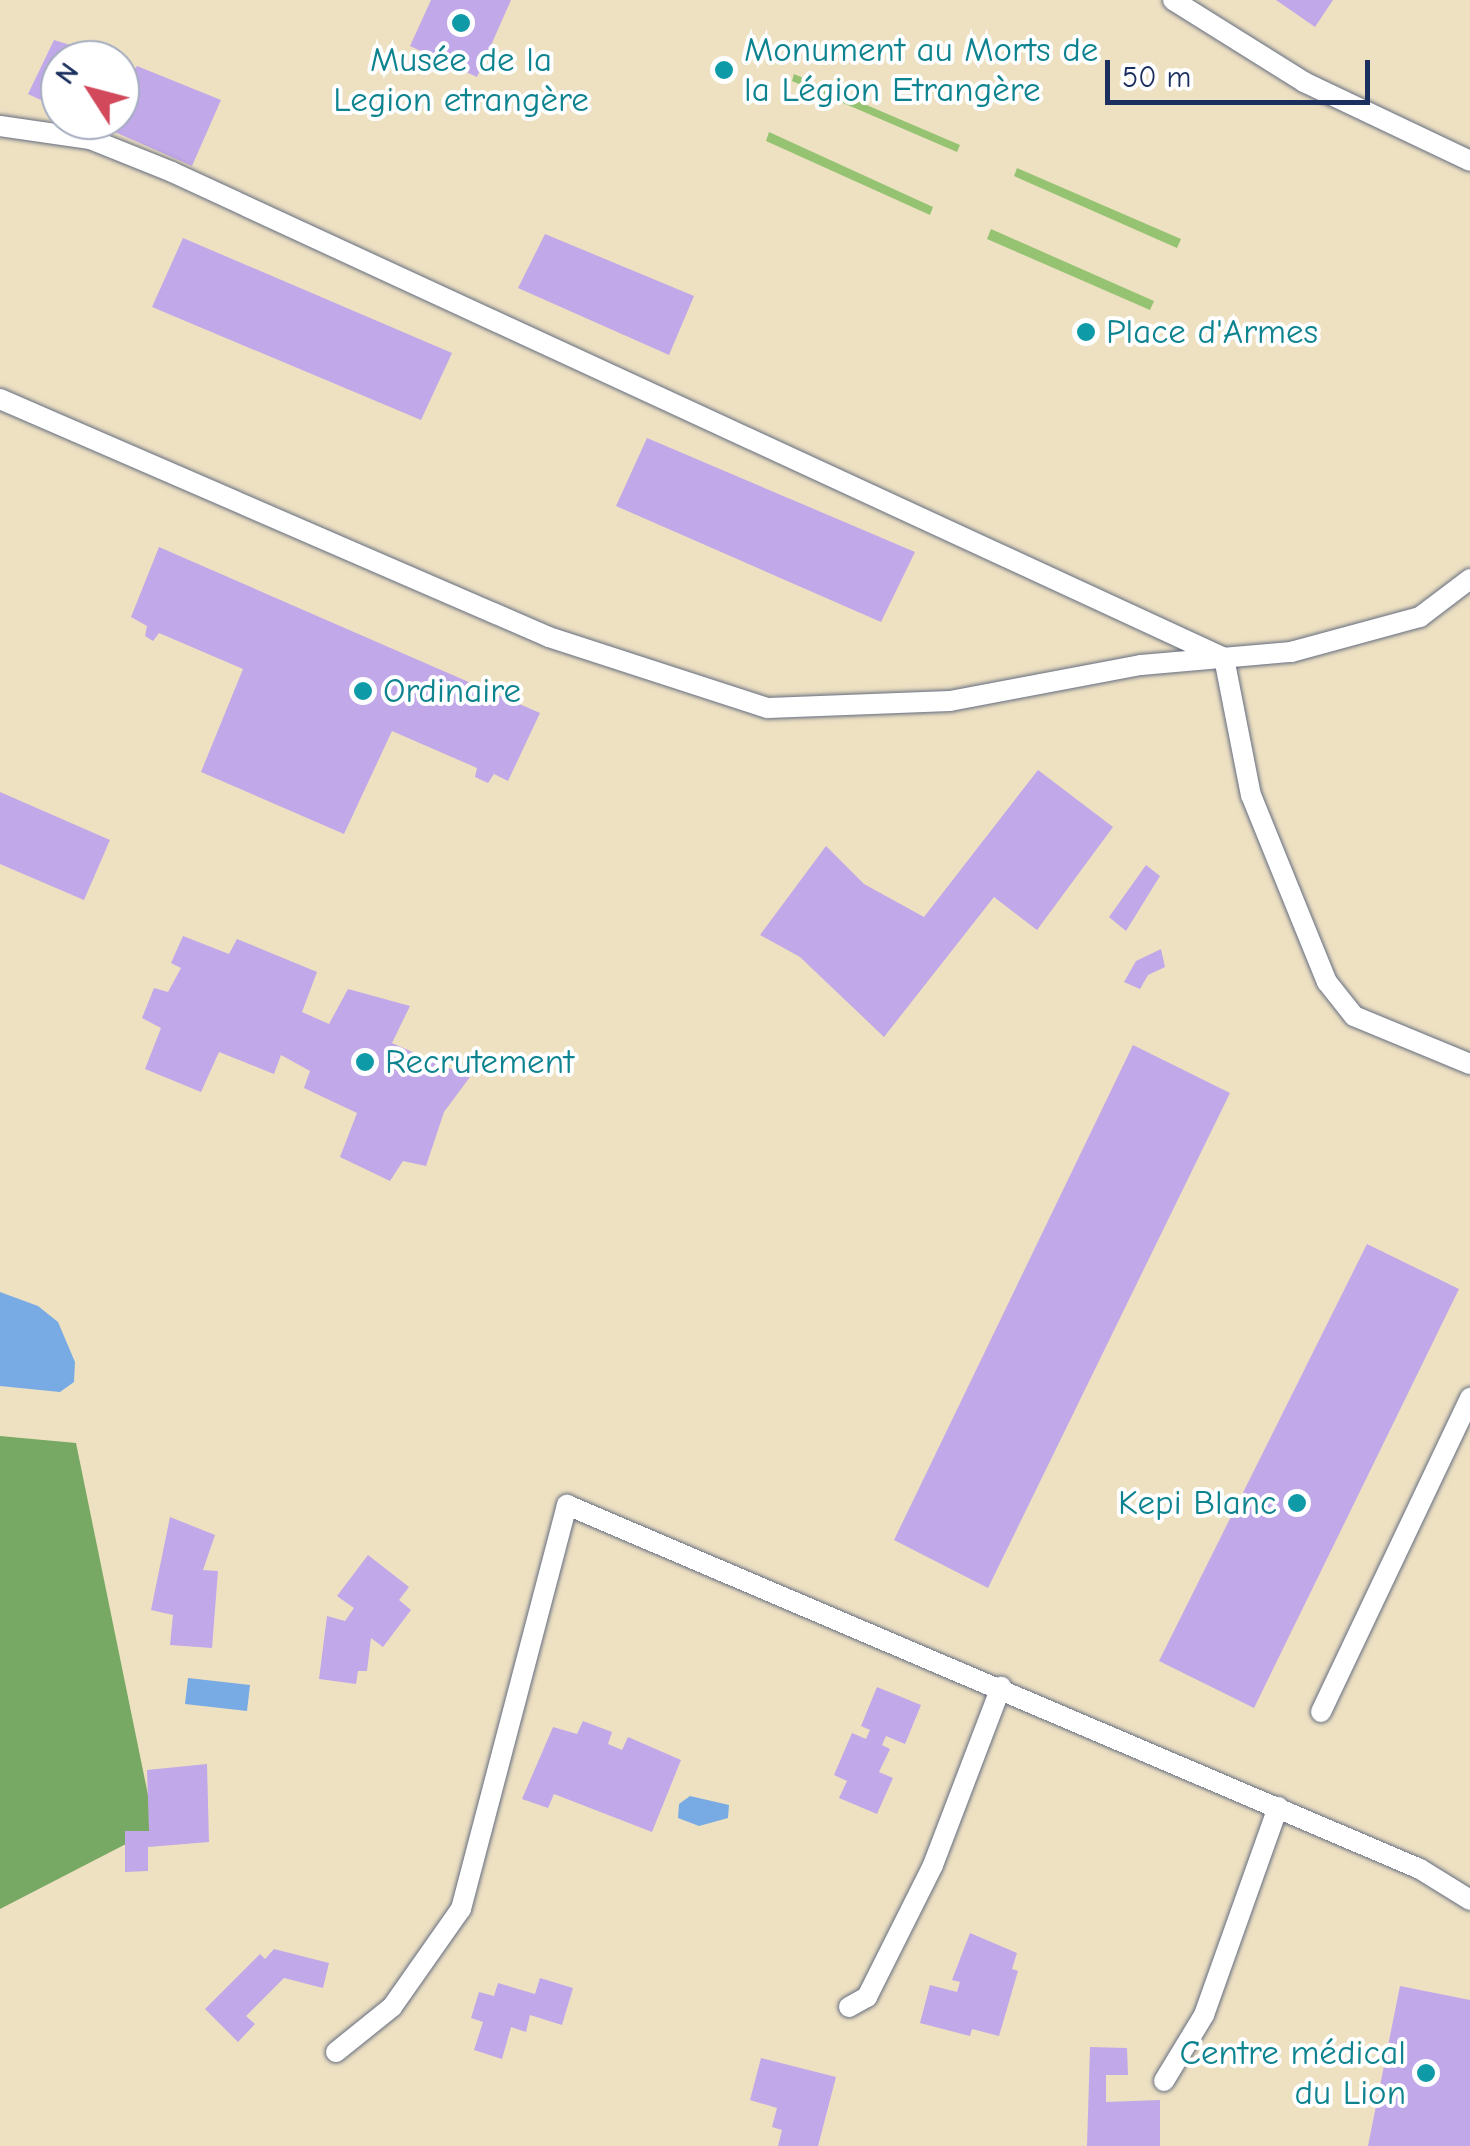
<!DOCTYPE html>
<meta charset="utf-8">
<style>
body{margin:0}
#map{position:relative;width:1470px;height:2146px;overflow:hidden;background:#eee1c2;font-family:"Comic Neue",sans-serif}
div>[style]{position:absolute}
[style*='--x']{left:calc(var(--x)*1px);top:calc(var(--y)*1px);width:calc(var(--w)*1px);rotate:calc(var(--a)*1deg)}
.green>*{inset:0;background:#95c372}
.forest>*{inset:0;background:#78a964}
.water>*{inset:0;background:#78aae4}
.building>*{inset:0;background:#c1a8e8}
.roads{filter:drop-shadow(0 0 2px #656d81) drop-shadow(0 0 2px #656d81)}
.lane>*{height:20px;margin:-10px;padding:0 10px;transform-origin:10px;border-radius:10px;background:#fff}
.dots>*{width:28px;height:28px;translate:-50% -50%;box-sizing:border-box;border:5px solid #fff;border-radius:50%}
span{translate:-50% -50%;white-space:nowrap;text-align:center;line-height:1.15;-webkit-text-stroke:8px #fff;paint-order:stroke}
.culture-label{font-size:35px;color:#0d838f}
.left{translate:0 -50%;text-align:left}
.right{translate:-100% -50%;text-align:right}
.north{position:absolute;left:40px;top:40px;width:100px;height:100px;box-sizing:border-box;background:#fff;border:2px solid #a4acbf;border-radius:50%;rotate:306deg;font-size:28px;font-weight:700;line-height:40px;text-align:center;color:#1b2f5e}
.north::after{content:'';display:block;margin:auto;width:35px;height:45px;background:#d1495b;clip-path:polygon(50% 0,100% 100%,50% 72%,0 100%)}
.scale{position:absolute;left:1105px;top:60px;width:265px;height:45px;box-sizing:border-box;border:5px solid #1b2f5e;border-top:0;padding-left:12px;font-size:30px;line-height:35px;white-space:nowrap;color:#1b2f5e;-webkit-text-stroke:8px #fff;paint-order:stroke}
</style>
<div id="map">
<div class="green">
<div style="clip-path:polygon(794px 74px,960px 145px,957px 152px,792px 81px)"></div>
<div style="clip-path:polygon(769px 132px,933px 207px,930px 215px,766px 141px)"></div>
<div style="clip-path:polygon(1017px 168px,1181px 239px,1177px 248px,1014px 176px)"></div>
<div style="clip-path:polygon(991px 229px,1154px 301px,1150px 310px,987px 239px)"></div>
</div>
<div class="forest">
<div style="clip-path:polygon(0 1436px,76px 1443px,155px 1829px,0 1909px)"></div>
</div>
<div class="water">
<div style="clip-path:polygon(0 1292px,38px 1306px,58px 1322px,75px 1362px,74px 1382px,60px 1392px,0 1386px)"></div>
<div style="clip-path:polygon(188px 1678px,250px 1685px,247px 1711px,185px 1704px)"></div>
<div style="clip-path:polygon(690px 1796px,729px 1805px,728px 1818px,699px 1826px,678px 1818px,679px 1804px)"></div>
</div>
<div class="building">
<div style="clip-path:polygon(431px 0,511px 0,477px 77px,410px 46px)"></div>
<div style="clip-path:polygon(1276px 0,1333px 0,1315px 27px)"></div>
<div style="clip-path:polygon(54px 40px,119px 60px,60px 60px,60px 109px,28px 94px)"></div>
<div style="clip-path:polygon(137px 66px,221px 100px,192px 166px,108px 129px,111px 120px,120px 120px,120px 90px)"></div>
<div style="clip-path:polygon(545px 234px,694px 296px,669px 355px,518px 288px)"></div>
<div style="clip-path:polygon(183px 238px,452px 353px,421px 420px,152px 307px)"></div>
<div style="clip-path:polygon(647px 438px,915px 552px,881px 622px,616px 506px)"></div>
<div style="clip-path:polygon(159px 547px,540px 713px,508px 781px,494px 774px,488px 783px,475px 777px,477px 768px,392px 731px,344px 834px,201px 772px,243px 669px,159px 633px,153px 641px,145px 636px,147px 626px,131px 617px)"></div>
<div style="clip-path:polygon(1038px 770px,1113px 827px,1037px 930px,994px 897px,884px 1037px,800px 957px,760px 935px,826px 846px,864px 884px,924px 917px)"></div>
<div style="clip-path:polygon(0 792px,110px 840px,84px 900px,0 864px)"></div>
<div style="clip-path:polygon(1146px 865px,1160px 876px,1126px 931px,1109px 917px)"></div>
<div style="clip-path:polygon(183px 936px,229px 954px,237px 939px,317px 972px,302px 1012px,329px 1024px,348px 989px,410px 1006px,392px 1043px,470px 1077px,444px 1112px,426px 1166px,403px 1161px,390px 1181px,340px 1157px,357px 1113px,304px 1088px,310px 1071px,281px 1055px,274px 1074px,219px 1052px,201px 1092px,145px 1069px,161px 1028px,142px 1018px,154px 988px,168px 992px,181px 968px,171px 963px)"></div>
<div style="clip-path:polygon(1161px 949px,1165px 967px,1148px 975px,1140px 989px,1124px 982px,1136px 961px)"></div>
<div style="clip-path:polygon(1133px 1045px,1230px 1093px,988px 1588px,894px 1540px)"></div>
<div style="clip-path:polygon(1367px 1244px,1459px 1289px,1254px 1708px,1159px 1661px)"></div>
<div style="clip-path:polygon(170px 1517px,215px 1535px,203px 1570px,218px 1571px,212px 1648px,170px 1645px,173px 1615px,151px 1610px)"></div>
<div style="clip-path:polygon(368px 1555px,409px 1587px,399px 1600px,411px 1610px,383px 1647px,371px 1638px,367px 1671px,358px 1671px,356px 1684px,319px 1679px,327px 1616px,345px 1621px,354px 1608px,337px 1596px)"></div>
<div style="clip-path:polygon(877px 1687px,921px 1705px,905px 1744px,886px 1736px,882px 1745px,890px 1749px,879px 1772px,893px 1778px,877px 1814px,839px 1798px,847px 1781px,834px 1775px,852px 1733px,866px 1739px,870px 1730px,861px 1726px)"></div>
<div style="clip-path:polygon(583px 1721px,612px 1732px,608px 1744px,622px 1750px,628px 1737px,681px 1760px,652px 1832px,554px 1794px,548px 1808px,522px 1799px,553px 1727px,577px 1734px)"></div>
<div style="clip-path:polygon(207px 1764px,209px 1842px,148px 1847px,148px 1871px,125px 1872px,125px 1831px,149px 1831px,147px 1770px)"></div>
<div style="clip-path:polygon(970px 1933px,1017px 1953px,1012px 1969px,1018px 1971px,999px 2036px,972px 2029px,970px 2036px,920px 2023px,930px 1985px,957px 1992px,960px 1982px,952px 1980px)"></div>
<div style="clip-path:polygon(274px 1949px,329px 1963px,323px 1988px,284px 1978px,246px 2016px,255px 2024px,238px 2042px,205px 2009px,260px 1954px,265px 1959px)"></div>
<div style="clip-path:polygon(540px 1978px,573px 1988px,562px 2025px,530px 2015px,526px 2032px,511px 2027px,502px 2059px,474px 2050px,483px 2022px,471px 2018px,479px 1992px,494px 1996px,498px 1983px,535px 1994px)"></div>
<div style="clip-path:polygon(1400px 1986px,1470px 2000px,1470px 2146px,1368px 2146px)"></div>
<div style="clip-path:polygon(1090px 2047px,1127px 2048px,1128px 2075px,1106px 2075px,1106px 2102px,1160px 2100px,1160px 2146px,1087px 2146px)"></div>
<div style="clip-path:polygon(761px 2058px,836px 2077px,818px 2146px,778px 2146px,782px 2130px,772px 2127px,777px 2108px,750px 2100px)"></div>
</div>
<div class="roads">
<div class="lane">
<div style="--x:1173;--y:0;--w:155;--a:32"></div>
<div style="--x:1304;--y:82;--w:184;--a:25.4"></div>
<div style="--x:0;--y:126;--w:91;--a:8.2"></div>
<div style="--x:90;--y:139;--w:88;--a:21.9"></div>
<div style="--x:172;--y:172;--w:1157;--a:24.79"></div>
<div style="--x:0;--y:399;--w:598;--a:23.44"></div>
<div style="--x:549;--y:637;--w:230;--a:18"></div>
<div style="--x:768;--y:708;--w:182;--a:-2.2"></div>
<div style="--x:950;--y:701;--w:194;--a:-10.7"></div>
<div style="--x:1141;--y:665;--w:151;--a:-5"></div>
<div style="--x:1291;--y:652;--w:134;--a:-15.2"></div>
<div style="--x:1420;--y:617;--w:63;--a:-37.2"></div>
<div style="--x:1224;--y:658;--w:140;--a:78.9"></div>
<div style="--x:1251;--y:795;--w:202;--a:67.9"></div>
<div style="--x:1327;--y:982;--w:43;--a:51.5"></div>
<div style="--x:1354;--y:1016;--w:126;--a:22.5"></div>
<div style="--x:1321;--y:1712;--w:348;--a:-64.6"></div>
<div style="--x:849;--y:2007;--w:21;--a:-29"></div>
<div style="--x:867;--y:1997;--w:148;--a:-63.4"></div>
<div style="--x:933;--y:1865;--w:191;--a:-69.1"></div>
<div style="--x:336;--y:2052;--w:72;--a:-38.8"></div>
<div style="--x:392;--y:2007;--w:120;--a:-54.9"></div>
<div style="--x:461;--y:1909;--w:418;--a:-75.3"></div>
<div style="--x:567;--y:1505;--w:927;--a:23.11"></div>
<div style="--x:1420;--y:1869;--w:59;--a:31.8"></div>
<div style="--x:1164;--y:2081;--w:77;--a:-58.8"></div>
<div style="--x:1204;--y:2015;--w:221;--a:-70.4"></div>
</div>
</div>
<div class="dots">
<div style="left:461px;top:23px;background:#0f9aa8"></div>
<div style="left:724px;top:70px;background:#0f9aa8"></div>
<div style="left:1086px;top:332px;background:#0f9aa8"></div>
<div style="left:363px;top:691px;background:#0f9aa8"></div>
<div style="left:365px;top:1062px;background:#0f9aa8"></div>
<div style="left:1297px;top:1503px;background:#0f9aa8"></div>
<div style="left:1426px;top:2073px;background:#0f9aa8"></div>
</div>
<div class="culture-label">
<span class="left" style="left:744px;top:70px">Monument au Morts de<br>la Légion Etrangère</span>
<span style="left:461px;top:80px">Musée de la<br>Legion etrangère</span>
<span class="left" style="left:1106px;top:332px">Place d'Armes</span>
<span class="left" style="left:383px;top:691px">Ordinaire</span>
<span class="left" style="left:385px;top:1062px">Recrutement</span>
<span class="right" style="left:1277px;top:1503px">Kepi Blanc</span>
<span class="right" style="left:1406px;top:2073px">Centre médical<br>du Lion</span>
</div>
<div class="north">N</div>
<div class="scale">50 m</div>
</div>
